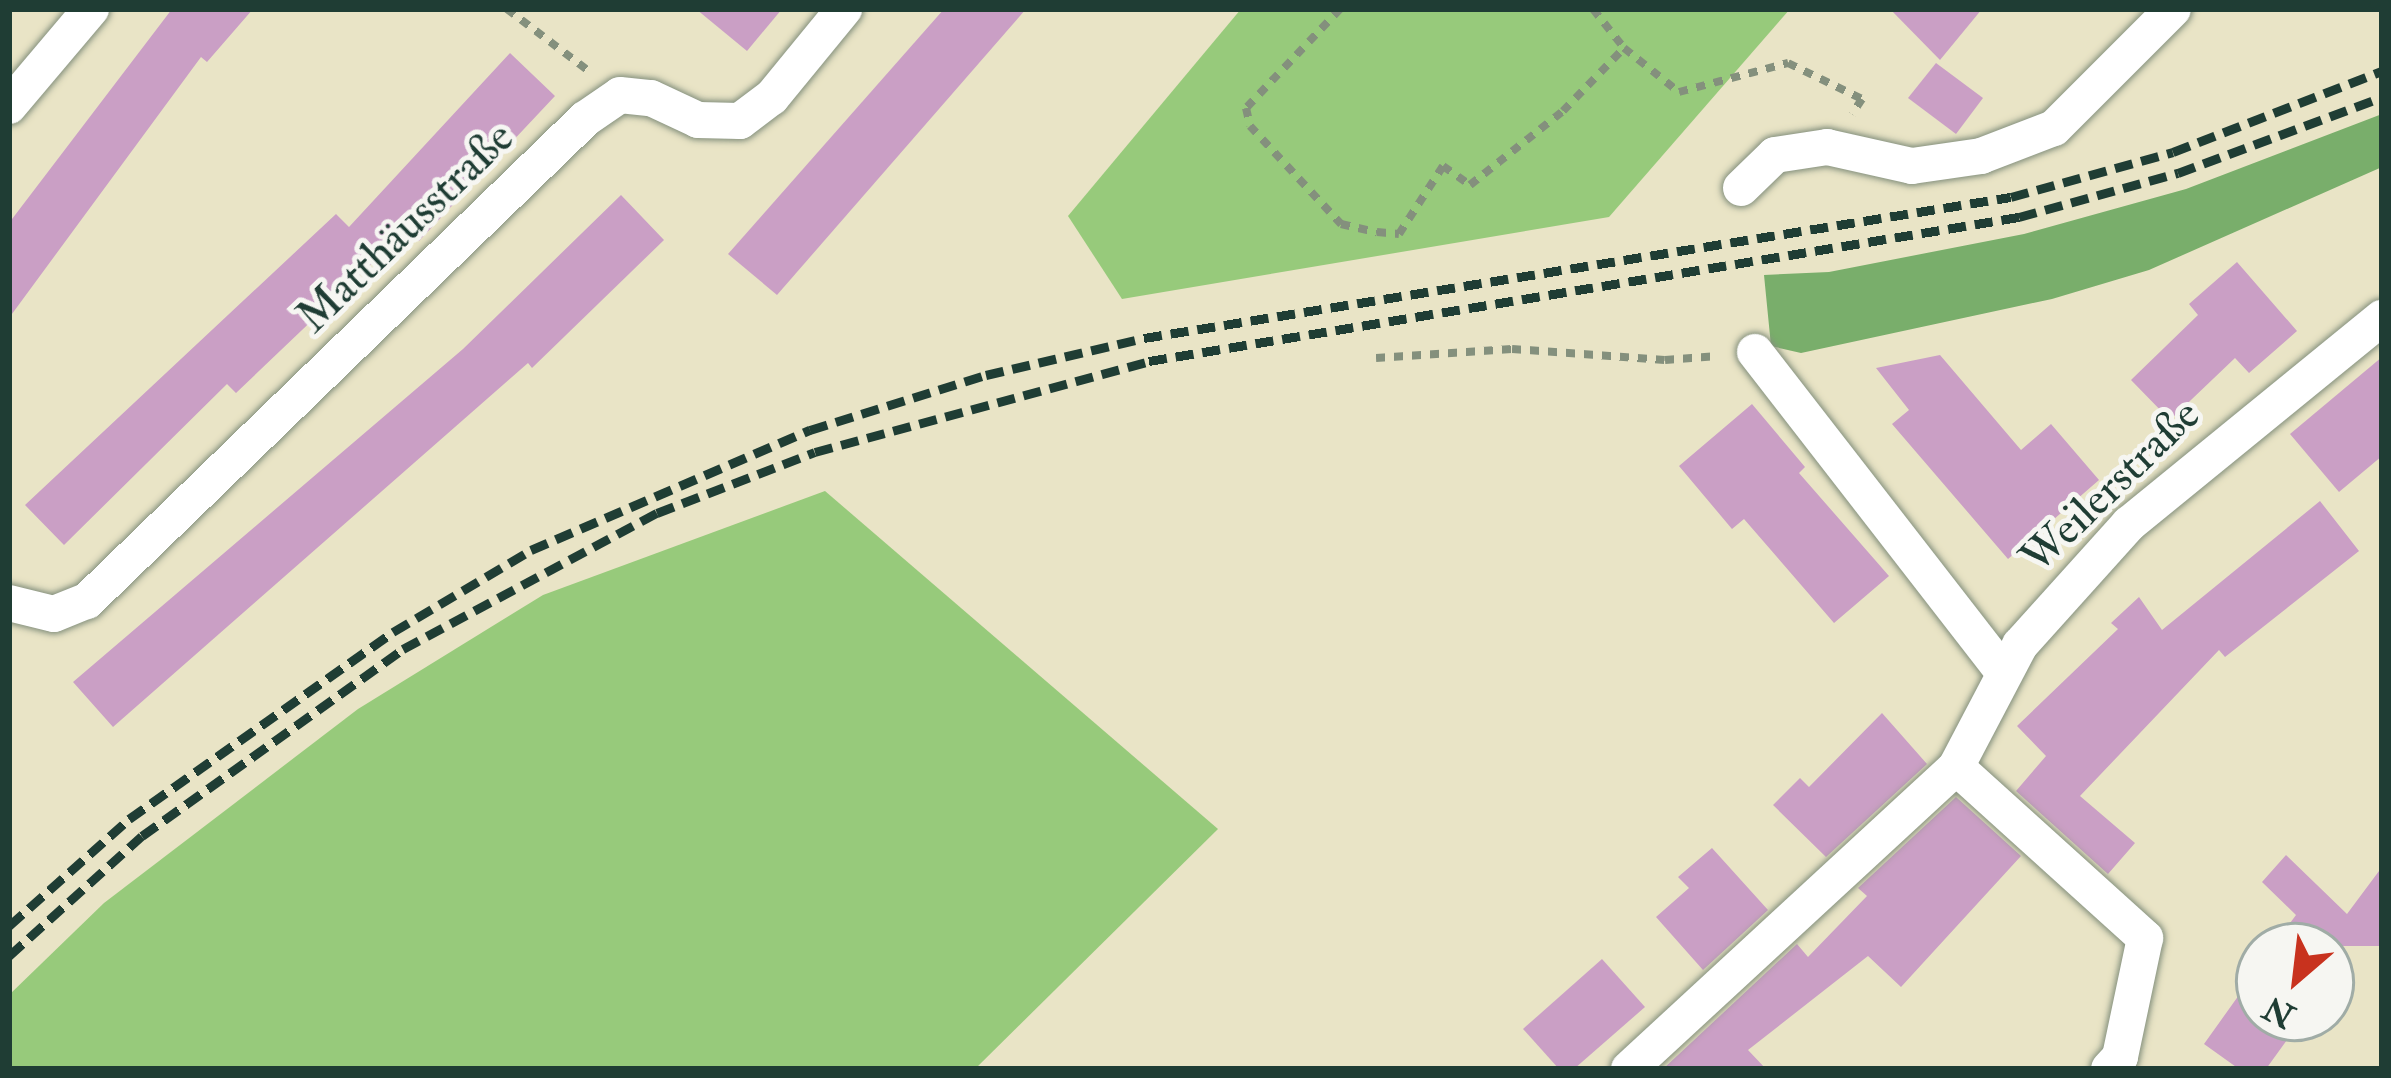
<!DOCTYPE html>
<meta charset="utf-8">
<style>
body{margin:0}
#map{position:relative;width:2391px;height:1078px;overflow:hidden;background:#e9e4c6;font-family:"IM FELL Double Pica",serif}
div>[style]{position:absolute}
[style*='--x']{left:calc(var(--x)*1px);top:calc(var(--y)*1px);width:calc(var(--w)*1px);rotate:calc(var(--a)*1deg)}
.green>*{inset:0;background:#97ca7b}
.forest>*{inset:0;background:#79ae6b}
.building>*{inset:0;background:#ca9fc5}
.path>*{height:8px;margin-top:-4px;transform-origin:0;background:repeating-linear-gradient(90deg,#84907d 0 9px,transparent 0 18px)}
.roads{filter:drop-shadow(0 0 3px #84907d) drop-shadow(0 0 3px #84907d)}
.street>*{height:36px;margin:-18px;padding:0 18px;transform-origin:18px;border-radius:18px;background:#fff}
.rail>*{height:9px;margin-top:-4.5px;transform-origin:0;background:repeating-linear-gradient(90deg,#1f3d34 0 18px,transparent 0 27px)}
span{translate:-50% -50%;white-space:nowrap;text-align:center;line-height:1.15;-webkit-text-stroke:10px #f6f6f2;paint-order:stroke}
.street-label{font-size:45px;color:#1f3d34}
.frame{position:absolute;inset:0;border:12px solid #1f3d34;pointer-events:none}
.north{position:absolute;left:2235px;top:922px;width:120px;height:120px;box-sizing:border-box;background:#f6f6f2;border:3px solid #a0aca6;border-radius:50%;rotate:208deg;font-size:33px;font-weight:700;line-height:48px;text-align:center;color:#1f3d34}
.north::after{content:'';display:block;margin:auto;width:42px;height:54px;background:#c8321e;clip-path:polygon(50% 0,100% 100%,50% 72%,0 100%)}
</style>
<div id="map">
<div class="green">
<div style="clip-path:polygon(1241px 9px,1790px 9px,1609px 217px,1122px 299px,1068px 216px)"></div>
<div style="clip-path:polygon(825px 491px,1218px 829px,975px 1069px,9px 1069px,9px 995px,104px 903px,358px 709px,543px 595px)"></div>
</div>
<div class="forest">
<div style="clip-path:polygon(2382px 114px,2382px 167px,2149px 270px,2052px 299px,1801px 353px,1771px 346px,1764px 275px,1829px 272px,2024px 234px,2186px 189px)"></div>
</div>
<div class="building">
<div style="clip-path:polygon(172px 9px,253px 9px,207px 62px,201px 57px,9px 318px,9px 223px)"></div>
<div style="clip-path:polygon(696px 9px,782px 9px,747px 51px)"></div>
<div style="clip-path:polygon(944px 9px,1026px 9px,777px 295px,728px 254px)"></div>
<div style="clip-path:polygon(1890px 9px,1982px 9px,1940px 60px)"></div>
<div style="clip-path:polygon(510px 53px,555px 96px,419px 241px,407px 230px,236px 393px,227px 384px,64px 545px,25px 505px,336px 214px,349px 227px)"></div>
<div style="clip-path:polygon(1936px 63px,1983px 98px,1956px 134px,1908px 98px)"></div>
<div style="clip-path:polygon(621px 195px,664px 240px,532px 368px,528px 363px,113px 727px,73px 682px,463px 349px)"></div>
<div style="clip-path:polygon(2237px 262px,2297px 331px,2249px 373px,2235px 358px,2170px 420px,2131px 380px,2198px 315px,2189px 304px)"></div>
<div style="clip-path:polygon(1940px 355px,2021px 450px,2051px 424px,2099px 480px,2008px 559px,1892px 424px,1909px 410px,1876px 368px)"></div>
<div style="clip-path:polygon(2382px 357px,2382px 456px,2339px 492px,2290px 434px)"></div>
<div style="clip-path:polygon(1752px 404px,1805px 467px,1799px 473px,1889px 576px,1834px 623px,1744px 519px,1732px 529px,1679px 466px)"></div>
<div style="clip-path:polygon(2320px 501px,2359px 551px,2225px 657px,2219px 650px,2080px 796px,2135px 843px,2108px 874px,2016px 791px,2046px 756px,2017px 726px,2118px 629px,2111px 623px,2139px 597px,2162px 630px)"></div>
<div style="clip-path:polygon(1882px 713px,1927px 764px,1826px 857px,1773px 805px,1800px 778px,1809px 787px)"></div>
<div style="clip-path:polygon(1956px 797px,2021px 856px,1901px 987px,1868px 956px,1748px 1050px,1766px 1069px,1663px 1069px,1797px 944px,1808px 957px,1867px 896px,1858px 888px)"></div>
<div style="clip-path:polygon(1712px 848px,1768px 910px,1703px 970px,1656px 917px,1689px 888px,1678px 877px)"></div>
<div style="clip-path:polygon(2286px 855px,2347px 914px,2382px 867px,2382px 946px,2273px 946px,2296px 915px,2262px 882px)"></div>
<div style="clip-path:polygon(1602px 959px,1645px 1007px,1574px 1069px,1559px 1069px,1523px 1029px)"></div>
<div style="clip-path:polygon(2239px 995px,2259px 1018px,2292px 1033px,2266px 1069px,2239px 1069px,2204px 1044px)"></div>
</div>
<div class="path">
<div style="--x:507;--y:9;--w:104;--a:37.2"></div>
<div style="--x:1340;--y:9;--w:137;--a:133.5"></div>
<div style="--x:1246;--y:108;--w:18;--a:77"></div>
<div style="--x:1250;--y:126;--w:134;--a:47.1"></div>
<div style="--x:1341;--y:224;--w:37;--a:13"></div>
<div style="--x:1377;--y:232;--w:22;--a:5"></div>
<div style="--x:1399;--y:234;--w:81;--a:-57.1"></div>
<div style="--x:1443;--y:166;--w:33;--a:35"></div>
<div style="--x:1470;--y:185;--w:119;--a:-38.5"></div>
<div style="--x:1563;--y:111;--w:88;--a:-45.9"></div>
<div style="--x:1593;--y:9;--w:50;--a:51.5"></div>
<div style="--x:1624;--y:48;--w:70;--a:38.7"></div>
<div style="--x:1679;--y:92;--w:113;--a:-14.9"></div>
<div style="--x:1788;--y:63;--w:82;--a:25.9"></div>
<div style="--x:1862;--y:99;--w:18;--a:124"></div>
<div style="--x:1376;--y:358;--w:136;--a:-3.8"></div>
<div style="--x:1512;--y:349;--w:153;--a:4.1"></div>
<div style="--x:1665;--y:360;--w:53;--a:-4.3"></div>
</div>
<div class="roads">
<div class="street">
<div style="--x:9;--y:106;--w:127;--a:-49.8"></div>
<div style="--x:1741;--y:188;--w:47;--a:-44.1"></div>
<div style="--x:1775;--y:155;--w:53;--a:-8.7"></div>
<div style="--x:1827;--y:147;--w:87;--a:12.6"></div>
<div style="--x:1912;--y:166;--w:70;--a:-8.2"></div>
<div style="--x:1981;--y:156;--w:78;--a:-21"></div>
<div style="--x:2054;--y:128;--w:168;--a:-45"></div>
<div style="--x:1755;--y:352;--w:405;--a:52.2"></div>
<div style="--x:9;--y:603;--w:46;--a:13.7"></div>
<div style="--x:54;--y:614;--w:35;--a:-22"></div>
<div style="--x:87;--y:601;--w:693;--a:-44.06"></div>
<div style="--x:585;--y:119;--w:42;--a:-34.4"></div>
<div style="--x:620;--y:95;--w:31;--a:6"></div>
<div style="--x:651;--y:98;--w:52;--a:25.1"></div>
<div style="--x:698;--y:120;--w:42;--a:1.4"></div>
<div style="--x:740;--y:121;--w:40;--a:-37"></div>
<div style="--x:772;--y:97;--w:114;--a:-50.7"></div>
<div style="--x:1956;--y:767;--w:255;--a:42.1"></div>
<div style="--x:2145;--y:938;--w:122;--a:101.9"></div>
<div style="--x:2120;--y:1057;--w:16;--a:133"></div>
<div style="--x:1629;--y:1069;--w:445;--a:-42.7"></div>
<div style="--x:1956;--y:767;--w:138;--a:-62.3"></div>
<div style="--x:2020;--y:645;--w:163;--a:-48"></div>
<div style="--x:2129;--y:524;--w:326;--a:-39.2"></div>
</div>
</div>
<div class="rail">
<div style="--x:9;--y:926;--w:161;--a:-41.7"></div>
<div style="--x:129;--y:819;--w:324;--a:-35.3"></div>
<div style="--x:393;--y:632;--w:161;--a:-30.7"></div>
<div style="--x:531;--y:550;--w:304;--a:-23.3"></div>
<div style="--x:810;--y:430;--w:184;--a:-17.4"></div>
<div style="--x:986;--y:375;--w:162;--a:-13.2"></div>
<div style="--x:1144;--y:338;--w:878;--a:-9.24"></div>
<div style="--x:2011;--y:197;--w:168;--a:-15.5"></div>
<div style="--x:2173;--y:152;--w:224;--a:-21.2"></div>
<div style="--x:9;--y:956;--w:179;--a:-42.1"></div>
<div style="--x:142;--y:836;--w:321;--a:-35.6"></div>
<div style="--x:403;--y:649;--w:288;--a:-28.2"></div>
<div style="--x:657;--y:513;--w:169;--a:-21.1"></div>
<div style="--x:815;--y:452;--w:346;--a:-15.2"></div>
<div style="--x:1149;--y:361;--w:882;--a:-9.4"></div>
<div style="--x:2019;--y:217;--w:165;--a:-15.5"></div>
<div style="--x:2178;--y:173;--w:218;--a:-20.4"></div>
</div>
<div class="street-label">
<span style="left:406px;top:228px;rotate:-44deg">Matthäusstraße</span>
<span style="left:2111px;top:487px;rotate:-44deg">Weilerstraße</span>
</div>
<div class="frame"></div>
<div class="north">N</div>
</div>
